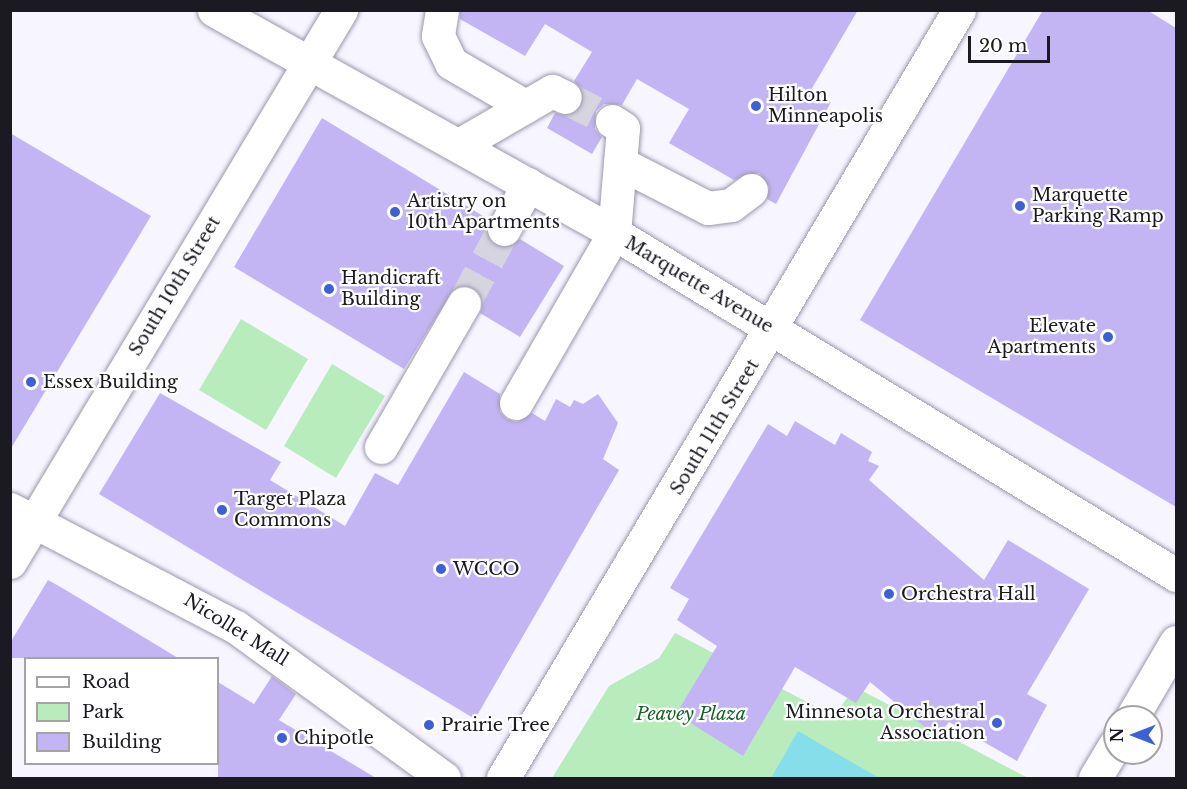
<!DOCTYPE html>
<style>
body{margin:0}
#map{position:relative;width:1187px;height:789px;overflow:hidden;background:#f7f5ff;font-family:"Libre Baskerville",serif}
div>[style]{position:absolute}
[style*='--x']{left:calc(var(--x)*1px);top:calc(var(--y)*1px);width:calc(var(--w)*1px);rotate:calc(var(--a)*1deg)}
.green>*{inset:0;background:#b9ecbd}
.water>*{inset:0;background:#85dee9}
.building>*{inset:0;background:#c3b5f3}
.minor-tunnel>*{height:33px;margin-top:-16.5px;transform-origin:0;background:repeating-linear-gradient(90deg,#d6d4de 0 33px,transparent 0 49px)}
.roads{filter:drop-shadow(0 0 2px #9b97ad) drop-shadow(0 0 2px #9b97ad)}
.minor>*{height:33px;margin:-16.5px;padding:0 16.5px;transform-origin:16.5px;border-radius:16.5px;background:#fff}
.dots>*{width:16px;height:16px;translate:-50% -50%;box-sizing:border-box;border:3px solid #fff;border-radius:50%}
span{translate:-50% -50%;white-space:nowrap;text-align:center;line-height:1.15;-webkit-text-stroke:4.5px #fff;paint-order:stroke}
.poi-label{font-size:18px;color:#1b1921}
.left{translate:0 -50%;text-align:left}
.right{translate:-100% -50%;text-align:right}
.street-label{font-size:18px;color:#1b1921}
.park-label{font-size:18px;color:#156227;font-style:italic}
.frame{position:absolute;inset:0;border:12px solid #1b1921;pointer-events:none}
.legend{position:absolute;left:24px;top:657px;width:195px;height:108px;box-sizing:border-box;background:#fff;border:2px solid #a4a3a6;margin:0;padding:8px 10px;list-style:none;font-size:18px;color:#1b1921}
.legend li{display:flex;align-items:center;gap:12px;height:30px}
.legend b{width:30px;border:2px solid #a4a3a6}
.north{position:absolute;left:1103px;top:705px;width:60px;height:60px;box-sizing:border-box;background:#fff;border:2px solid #a4a3a6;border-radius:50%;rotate:270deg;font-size:16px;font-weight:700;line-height:24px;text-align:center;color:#1b1921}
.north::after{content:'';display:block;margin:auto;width:21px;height:27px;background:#3f60d2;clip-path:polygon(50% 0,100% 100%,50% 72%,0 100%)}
.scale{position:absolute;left:968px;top:36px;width:82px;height:27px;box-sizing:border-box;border:3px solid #1b1921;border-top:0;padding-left:8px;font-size:18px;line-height:21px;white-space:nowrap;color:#1b1921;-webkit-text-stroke:4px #fff;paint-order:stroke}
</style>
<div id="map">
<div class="green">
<div style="clip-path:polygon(241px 319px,308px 359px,266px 430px,199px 390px)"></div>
<div style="clip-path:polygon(332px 364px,385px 396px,336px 478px,284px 446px)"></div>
<div style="clip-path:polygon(675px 633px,834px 716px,855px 687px,1028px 778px,552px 778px,609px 686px,659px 658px)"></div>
</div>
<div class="water">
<div style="clip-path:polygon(798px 731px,879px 778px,771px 778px)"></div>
</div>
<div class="building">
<div style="clip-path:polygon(460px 10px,858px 10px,811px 90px,831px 102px,776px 204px,767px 199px,769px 187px,759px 173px,734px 180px,669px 143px,689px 109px,637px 79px,622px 105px,604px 104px,596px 111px,595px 129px,602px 137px,592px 154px,547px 128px,555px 113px,567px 116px,582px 105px,584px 95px,574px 81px,592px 52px,545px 24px,525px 56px,460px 19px)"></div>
<div style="clip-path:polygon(1043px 10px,1147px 10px,1176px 28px,1176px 507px,860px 320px)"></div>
<div style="clip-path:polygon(322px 118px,488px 219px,485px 230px,495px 245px,505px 248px,520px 239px,564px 266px,520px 337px,480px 313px,483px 302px,474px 287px,455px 287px,404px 369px,234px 267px)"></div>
<div style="clip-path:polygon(10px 133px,151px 216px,10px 450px)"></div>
<div style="clip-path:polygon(464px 372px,500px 394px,500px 412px,507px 419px,517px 422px,532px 413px,545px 421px,556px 399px,570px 407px,574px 400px,583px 404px,598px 394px,618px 423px,603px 459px,619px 470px,475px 719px,99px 494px,160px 393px,281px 462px,270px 480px,345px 526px,375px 473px,398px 485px)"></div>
<div style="clip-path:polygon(795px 421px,835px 445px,841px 433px,872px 452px,868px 461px,879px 466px,869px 480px,984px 580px,1008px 540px,1089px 589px,1027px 694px,1047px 705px,1017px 761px,949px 722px,937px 737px,870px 682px,856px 703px,795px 667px,743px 756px,676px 714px,717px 646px,677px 620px,689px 599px,670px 588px,768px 424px,787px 436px)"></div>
<div style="clip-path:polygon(48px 580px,64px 589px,178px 658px,10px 658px,10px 643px)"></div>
<div style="clip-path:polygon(272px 676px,296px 694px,279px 720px,376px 778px,218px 778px,218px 682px,254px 704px)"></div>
</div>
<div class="minor-tunnel">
<div style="--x:565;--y:97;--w:53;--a:27.1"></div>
<div style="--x:464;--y:303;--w:84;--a:-61.6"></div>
</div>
<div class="roads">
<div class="minor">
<div style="--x:214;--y:10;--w:458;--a:29.1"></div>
<div style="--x:614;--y:233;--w:658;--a:31.32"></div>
<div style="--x:442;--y:10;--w:26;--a:99"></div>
<div style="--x:438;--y:36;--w:30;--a:64"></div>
<div style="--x:451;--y:63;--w:86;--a:30.2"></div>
<div style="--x:459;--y:145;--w:108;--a:-30.1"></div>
<div style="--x:552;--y:91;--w:14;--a:25"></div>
<div style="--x:620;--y:163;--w:99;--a:27.1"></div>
<div style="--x:708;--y:208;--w:23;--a:-7"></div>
<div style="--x:731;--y:205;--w:25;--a:-37"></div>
<div style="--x:504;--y:229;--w:51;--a:-61.9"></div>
<div style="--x:516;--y:403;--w:196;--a:-60"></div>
<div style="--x:614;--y:233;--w:105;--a:-85.1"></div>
<div style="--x:623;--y:128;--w:13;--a:-148"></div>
<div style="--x:381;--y:447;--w:166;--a:-60"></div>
<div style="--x:10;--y:509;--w:255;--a:27.6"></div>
<div style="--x:236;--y:627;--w:257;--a:36"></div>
<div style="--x:10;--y:562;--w:644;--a:-59.05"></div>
<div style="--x:1132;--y:717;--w:87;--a:-59.6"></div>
<div style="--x:503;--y:778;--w:893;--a:-59.3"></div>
<div style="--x:1095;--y:778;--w:39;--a:-59"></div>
</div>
</div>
<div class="dots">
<div style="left:756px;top:106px;background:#3f60d2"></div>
<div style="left:1020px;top:206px;background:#3f60d2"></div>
<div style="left:395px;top:212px;background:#3f60d2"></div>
<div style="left:329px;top:289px;background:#3f60d2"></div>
<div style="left:1108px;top:337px;background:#3f60d2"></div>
<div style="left:31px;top:382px;background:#3f60d2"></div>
<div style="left:222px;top:510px;background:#3f60d2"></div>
<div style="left:441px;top:569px;background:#3f60d2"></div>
<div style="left:889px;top:594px;background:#3f60d2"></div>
<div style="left:997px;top:723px;background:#3f60d2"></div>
<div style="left:429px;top:725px;background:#3f60d2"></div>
<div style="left:282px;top:738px;background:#3f60d2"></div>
</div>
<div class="poi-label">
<span class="left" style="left:768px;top:106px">Hilton<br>Minneapolis</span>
<span class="left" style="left:1032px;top:206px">Marquette<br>Parking Ramp</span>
<span class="left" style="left:407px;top:212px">Artistry on<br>10th Apartments</span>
<span class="left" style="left:341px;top:289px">Handicraft<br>Building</span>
<span class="right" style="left:1096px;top:337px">Elevate<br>Apartments</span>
<span class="left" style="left:43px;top:382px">Essex Building</span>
<span class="left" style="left:234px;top:510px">Target Plaza<br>Commons</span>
<span class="left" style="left:453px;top:569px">WCCO</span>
<span class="left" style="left:901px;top:594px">Orchestra Hall</span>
<span class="right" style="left:985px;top:723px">Minnesota Orchestral<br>Association</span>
<span class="left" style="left:441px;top:725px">Prairie Tree</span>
<span class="left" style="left:294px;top:738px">Chipotle</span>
</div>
<div class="street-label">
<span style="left:699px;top:285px;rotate:31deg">Marquette Avenue</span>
<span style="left:175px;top:286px;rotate:-59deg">South 10th Street</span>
<span style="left:715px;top:427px;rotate:-59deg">South 11th Street</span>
<span style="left:236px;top:630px;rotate:32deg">Nicollet Mall</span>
</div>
<div class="park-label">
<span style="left:691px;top:714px">Peavey Plaza</span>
</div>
<div class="frame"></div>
<ul class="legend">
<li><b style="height:8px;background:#fff"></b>Road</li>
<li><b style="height:16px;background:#b9ecbd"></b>Park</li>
<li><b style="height:16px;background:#c3b5f3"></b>Building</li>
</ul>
<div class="north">N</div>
<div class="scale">20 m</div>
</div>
